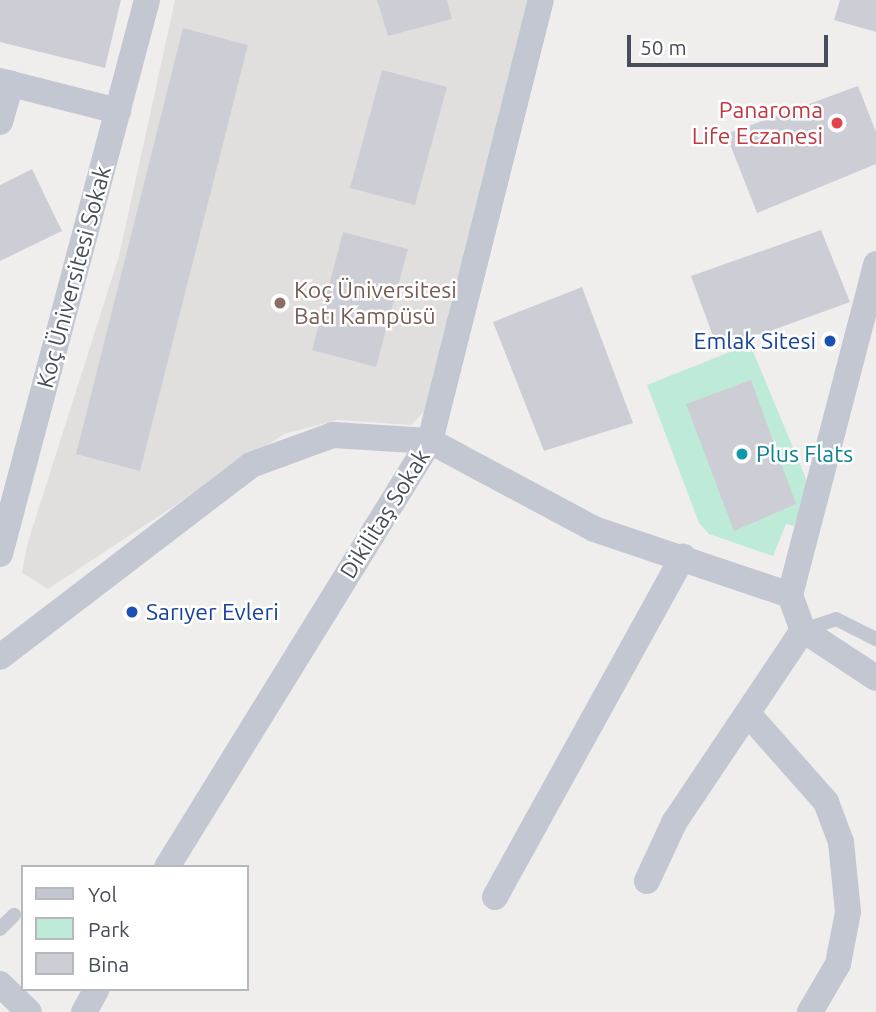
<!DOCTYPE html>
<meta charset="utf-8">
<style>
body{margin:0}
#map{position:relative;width:876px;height:1012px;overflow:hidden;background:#f0eeed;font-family:Ubuntu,sans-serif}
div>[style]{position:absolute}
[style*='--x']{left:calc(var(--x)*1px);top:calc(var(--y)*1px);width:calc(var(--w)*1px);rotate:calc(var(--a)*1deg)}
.education>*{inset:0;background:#e1dfde}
.green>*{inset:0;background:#beead8}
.building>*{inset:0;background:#cdced5}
.lane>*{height:14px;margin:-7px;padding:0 7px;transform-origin:7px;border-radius:7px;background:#c2c7d1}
.street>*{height:26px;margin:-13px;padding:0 13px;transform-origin:13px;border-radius:13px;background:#c2c7d1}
.dots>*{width:19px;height:19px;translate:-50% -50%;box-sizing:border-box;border:4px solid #fff;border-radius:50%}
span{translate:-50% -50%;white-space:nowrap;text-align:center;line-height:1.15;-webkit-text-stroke:5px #fff;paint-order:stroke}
.health-label{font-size:23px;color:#be3a42}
.right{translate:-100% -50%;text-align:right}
.street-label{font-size:23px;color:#474d59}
.education-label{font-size:23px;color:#785e54}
.left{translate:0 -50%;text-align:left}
.transit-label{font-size:23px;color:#164399}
.culture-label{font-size:23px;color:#0d838f}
.legend{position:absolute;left:21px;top:865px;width:228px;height:126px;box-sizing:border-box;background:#fff;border:2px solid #b5b8bd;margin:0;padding:9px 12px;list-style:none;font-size:21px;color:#474d59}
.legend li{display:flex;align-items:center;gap:14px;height:35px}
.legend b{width:35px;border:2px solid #b5b8bd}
.scale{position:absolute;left:627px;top:35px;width:201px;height:32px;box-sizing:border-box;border:4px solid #474d59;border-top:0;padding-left:9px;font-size:21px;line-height:24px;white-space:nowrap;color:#474d59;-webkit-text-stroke:5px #fff;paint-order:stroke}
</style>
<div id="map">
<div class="education">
<div style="clip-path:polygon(175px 0,530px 0,429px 407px,411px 425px,338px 420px,284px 434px,48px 589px,22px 573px,27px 545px,119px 256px)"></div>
</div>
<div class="green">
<div style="clip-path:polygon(750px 344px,809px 486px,794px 526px,786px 524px,773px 556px,709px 534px,699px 523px,647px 385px)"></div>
</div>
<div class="building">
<div style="clip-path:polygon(0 0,121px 0,105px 68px,0 42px)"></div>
<div style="clip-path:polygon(377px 0,447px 0,452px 19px,388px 36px)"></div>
<div style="clip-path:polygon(840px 0,876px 0,876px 32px,834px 20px)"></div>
<div style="clip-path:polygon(183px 28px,248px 45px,140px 471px,76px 454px)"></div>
<div style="clip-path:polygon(382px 70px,447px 87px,415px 205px,350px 188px)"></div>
<div style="clip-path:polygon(858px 86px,876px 132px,876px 164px,757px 213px,726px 134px)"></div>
<div style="clip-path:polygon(32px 169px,62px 231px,0 261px,0 185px)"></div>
<div style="clip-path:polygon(821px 230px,850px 302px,718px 350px,691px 276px)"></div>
<div style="clip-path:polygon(343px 232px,408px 249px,376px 367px,312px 350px)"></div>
<div style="clip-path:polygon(582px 287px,633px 423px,544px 451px,493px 322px)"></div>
<div style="clip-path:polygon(751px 380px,796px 504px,734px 531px,686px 404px)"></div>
</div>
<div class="lane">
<div style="--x:803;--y:630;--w:35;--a:-18"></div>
<div style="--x:836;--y:619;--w:45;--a:26.6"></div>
<div style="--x:0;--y:929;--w:20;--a:-45"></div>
</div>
<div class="street">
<div style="--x:0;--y:81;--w:122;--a:14.3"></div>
<div style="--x:0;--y:122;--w:40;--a:-74"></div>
<div style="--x:0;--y:554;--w:573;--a:-75.14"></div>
<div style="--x:790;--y:595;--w:342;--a:-75.4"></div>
<div style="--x:803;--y:630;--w:87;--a:33.3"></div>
<div style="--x:0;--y:657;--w:316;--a:-37.4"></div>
<div style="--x:251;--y:465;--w:87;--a:-20.1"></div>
<div style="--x:333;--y:435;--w:97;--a:3.5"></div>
<div style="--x:430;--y:441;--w:186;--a:28.2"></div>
<div style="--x:594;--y:529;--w:207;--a:18.6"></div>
<div style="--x:790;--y:595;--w:37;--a:70"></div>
<div style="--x:803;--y:630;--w:232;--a:123.8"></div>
<div style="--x:674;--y:823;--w:64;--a:115"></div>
<div style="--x:750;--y:716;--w:115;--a:48.5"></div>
<div style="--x:826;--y:802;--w:43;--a:69.4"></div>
<div style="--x:841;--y:842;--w:70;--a:84.3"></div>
<div style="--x:848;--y:912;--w:53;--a:100.9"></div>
<div style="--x:838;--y:964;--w:56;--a:120.3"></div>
<div style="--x:167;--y:867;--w:501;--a:-58.31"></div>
<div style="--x:430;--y:441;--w:455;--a:-75.9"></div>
<div style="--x:495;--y:897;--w:389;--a:-61.1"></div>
<div style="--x:0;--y:984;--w:40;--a:44"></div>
<div style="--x:84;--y:1012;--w:26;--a:-61"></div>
</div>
<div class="dots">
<div style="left:837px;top:123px;background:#e0444e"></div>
<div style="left:280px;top:303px;background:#8d6e63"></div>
<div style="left:830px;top:341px;background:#1a4fb4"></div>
<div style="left:742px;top:454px;background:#0f9aa8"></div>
<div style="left:132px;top:612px;background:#1a4fb4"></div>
</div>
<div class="health-label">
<span class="right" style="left:823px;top:123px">Panaroma<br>Life Eczanesi</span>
</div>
<div class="street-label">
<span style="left:74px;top:277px;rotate:-75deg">Koç Üniversitesi Sokak</span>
<span style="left:385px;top:514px;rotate:-58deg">Dikilitaş Sokak</span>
</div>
<div class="education-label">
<span class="left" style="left:294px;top:303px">Koç Üniversitesi<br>Batı Kampüsü</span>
</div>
<div class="transit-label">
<span class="right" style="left:816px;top:341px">Emlak Sitesi</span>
<span class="left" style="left:146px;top:612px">Sarıyer Evleri</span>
</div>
<div class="culture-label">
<span class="left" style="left:756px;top:454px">Plus Flats</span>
</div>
<ul class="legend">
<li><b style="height:9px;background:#c2c7d1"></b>Yol</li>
<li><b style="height:19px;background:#beead8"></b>Park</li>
<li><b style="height:19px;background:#cdced5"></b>Bina</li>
</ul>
<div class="scale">50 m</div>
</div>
